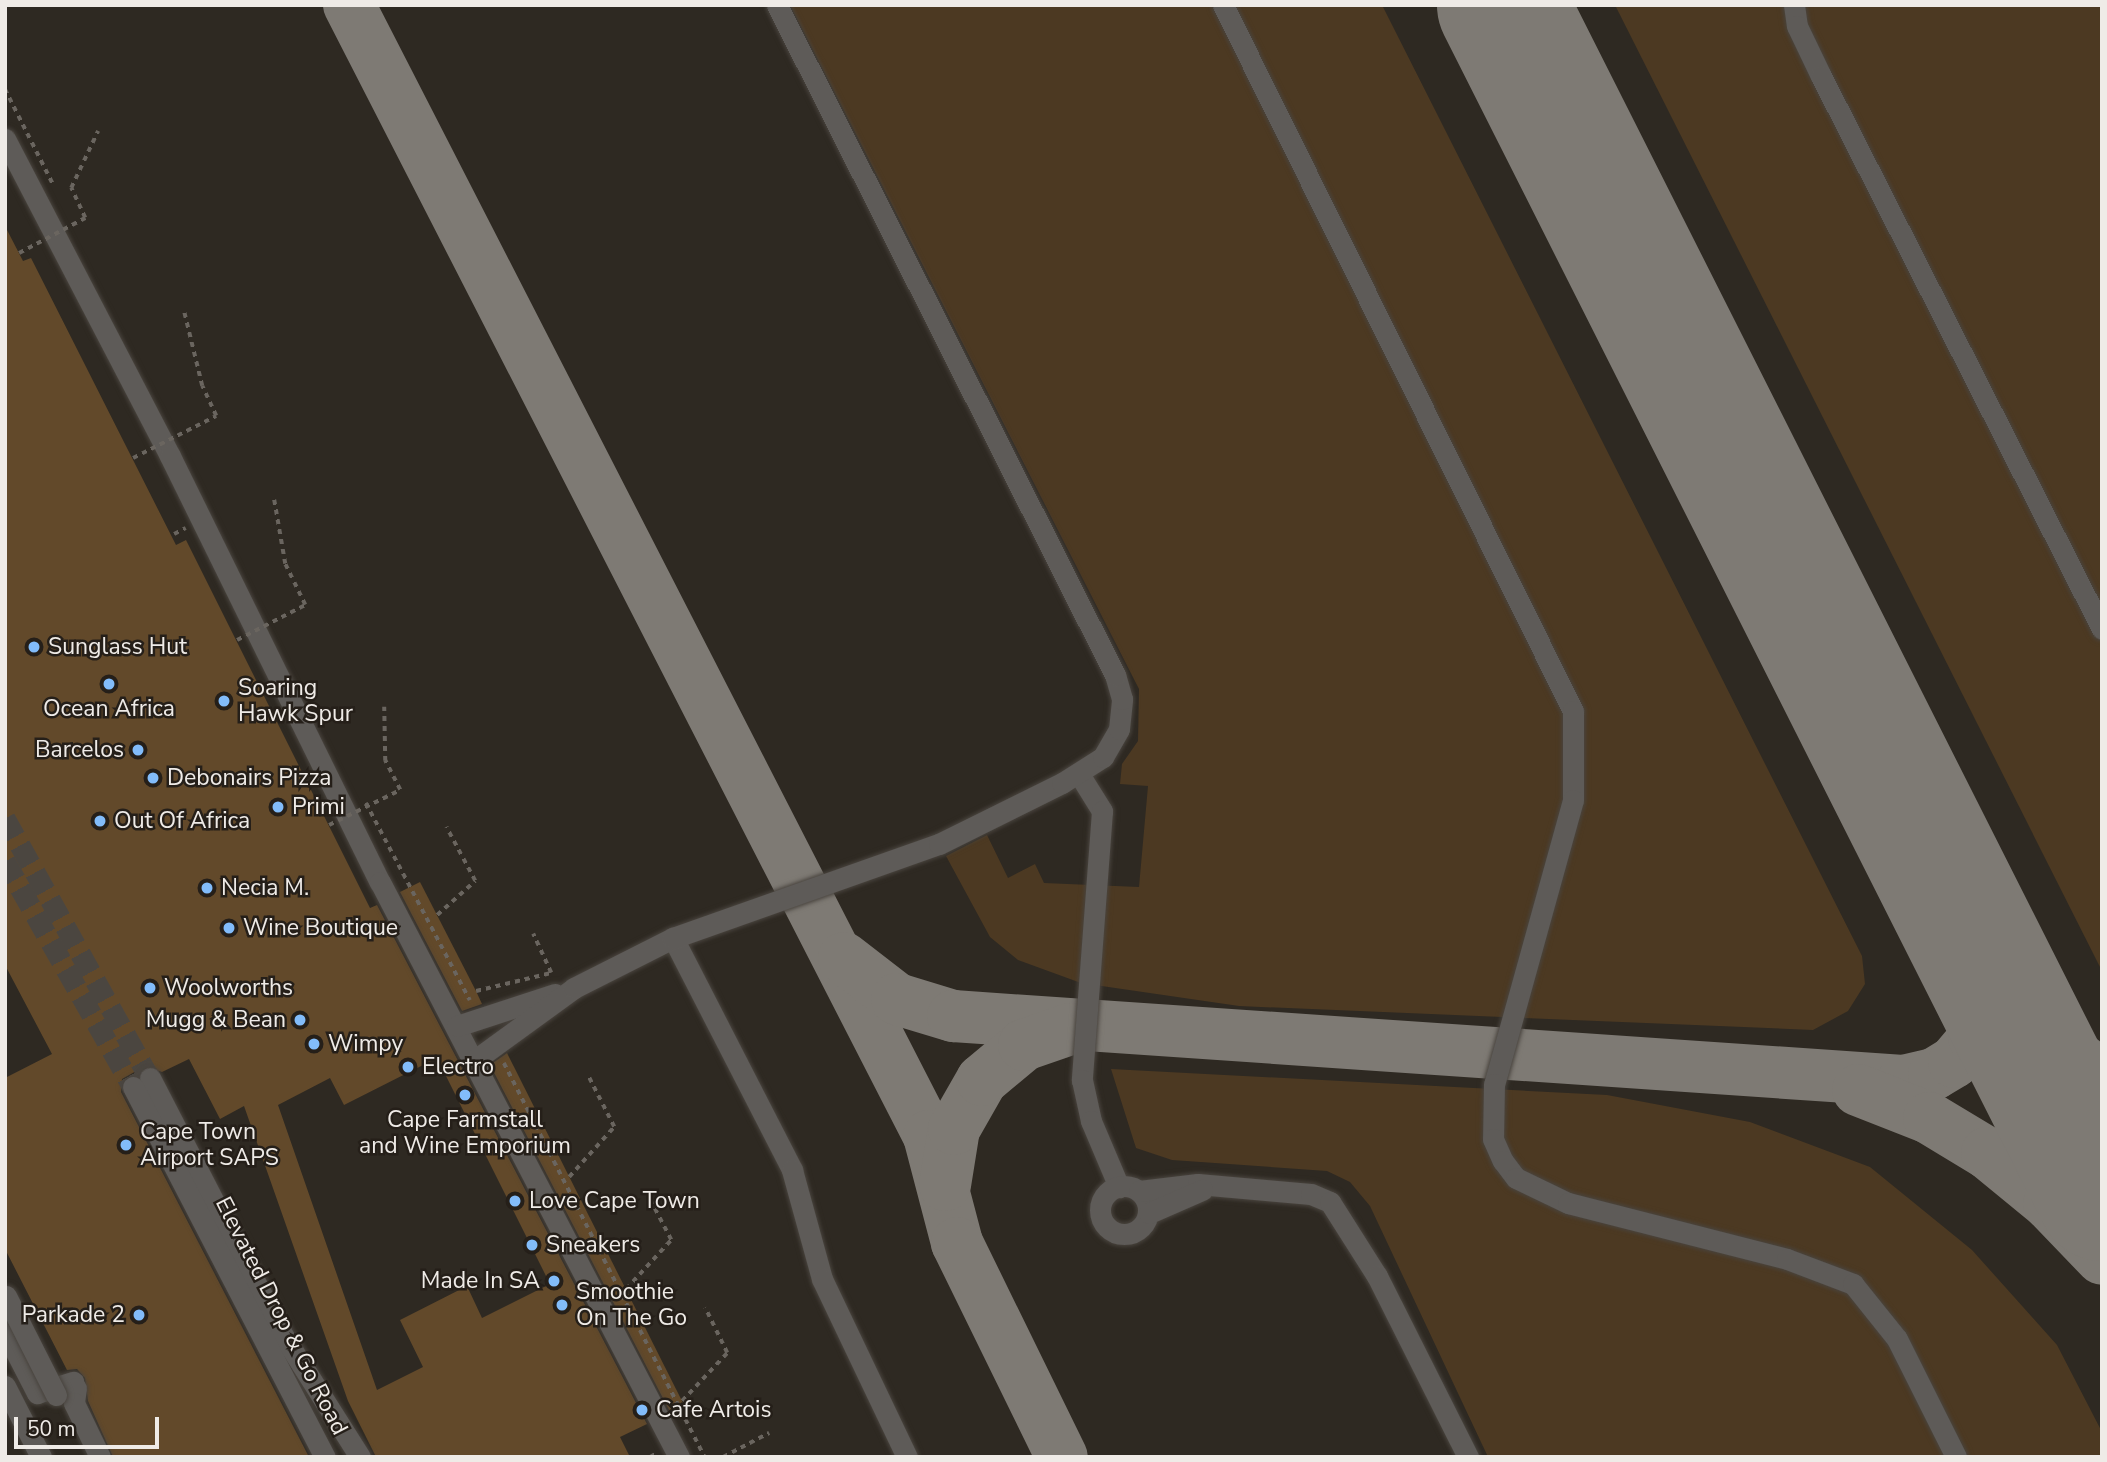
<!DOCTYPE html>
<style>
body{margin:0}
#map{position:relative;width:2107px;height:1462px;overflow:hidden;background:#2e2922;font-family:"Nunito Sans",sans-serif}
div>[style]{position:absolute}
[style*='--x']{left:calc(var(--x)*1px);top:calc(var(--y)*1px);width:calc(var(--w)*1px);rotate:calc(var(--a)*1deg)}
.green>*{inset:0;background:#4c3922}
.taxiway>*{height:52px;margin:-26px;padding:0 26px;transform-origin:26px;border-radius:26px;background:#7e7a74}
.runway>*{height:131px;margin:-65.5px;padding:0 65.5px;transform-origin:65.5px;border-radius:65.5px;background:#7e7a74}
.building>*{inset:0;background:#62492a}
.minor-tunnel>*{height:21px;margin-top:-10.5px;transform-origin:0;background:repeating-linear-gradient(90deg,#4b4640 0 21px,transparent 0 31px)}
.path>*{height:3.5px;margin-top:-1.75px;transform-origin:0;background:repeating-linear-gradient(90deg,#6a655f 0 5px,transparent 0 10px)}
.roads{filter:drop-shadow(0 0 2px #49443e) drop-shadow(0 0 2px #49443e)}
.minor>*{height:21px;margin:-10.5px;padding:0 10.5px;transform-origin:10.5px;border-radius:10.5px;background:#5e5b58}
.minor>.ring{margin:-10.5px;padding:0;box-sizing:content-box;background:none;border:21px solid #5e5b58;border-radius:50%}
.path-bridge>*{height:3.5px;margin-top:-1.75px;transform-origin:0;background:repeating-linear-gradient(90deg,#6a655f 0 5px,transparent 0 10px)}
.bridges{filter:drop-shadow(0 0 2px #49443e) drop-shadow(0 0 2px #49443e)}
.minor-bridge>*{height:21px;margin:-10.5px;padding:0 10.5px;transform-origin:10.5px;border-radius:10.5px;background:#5e5b58}
.dots>*{width:19px;height:19px;translate:-50% -50%;box-sizing:border-box;border:4px solid #251f19;border-radius:50%}
span{translate:-50% -50%;white-space:nowrap;text-align:center;line-height:1.15;-webkit-text-stroke:5px #251f19;paint-order:stroke}
.poi-label{font-size:23px;color:#efebe7}
.left{translate:0 -50%;text-align:left}
.right{translate:-100% -50%;text-align:right}
.street-label{font-size:23px;color:#efebe7}
.frame{position:absolute;inset:0;border:7px solid #efebe7;pointer-events:none}
.scale{position:absolute;left:14px;top:1417px;width:145px;height:32px;box-sizing:border-box;border:4px solid #efebe7;border-top:0;padding-left:9px;font-size:21px;line-height:24px;white-space:nowrap;color:#efebe7;-webkit-text-stroke:5px #251f19;paint-order:stroke}
</style>
<div id="map">
<div class="green">
<div style="clip-path:polygon(790px 5px,1382px 5px,1862px 956px,1865px 984px,1848px 1011px,1813px 1030px,1239px 1006px,1081px 983px,1018px 960px,990px 937px,946px 856px,987px 835px,1008px 878px,1035px 864px,1044px 883px,1139px 887px,1148px 786px,1120px 784px,1122px 764px,1138px 741px,1139px 689px)"></div>
<div style="clip-path:polygon(1615px 5px,2102px 5px,2102px 971px)"></div>
<div style="clip-path:polygon(1111px 1069px,1607px 1095px,1750px 1122px,1870px 1167px,1972px 1250px,2057px 1345px,2102px 1432px,2102px 1457px,1488px 1457px,1370px 1206px,1350px 1182px,1327px 1171px,1172px 1160px,1136px 1148px)"></div>
</div>
<div class="taxiway">
<div style="--x:349;--y:5;--w:1271;--a:62.85"></div>
<div style="--x:929;--y:1136;--w:111;--a:75.3"></div>
<div style="--x:957;--y:1243;--w:238;--a:63.9"></div>
<div style="--x:1982;--y:952;--w:86;--a:55.4"></div>
<div style="--x:2031;--y:1023;--w:88;--a:36.2"></div>
<div style="--x:844;--y:958;--w:67;--a:37.7"></div>
<div style="--x:897;--y:999;--w:59;--a:16.9"></div>
<div style="--x:953;--y:1016;--w:952;--a:3.91"></div>
<div style="--x:1903;--y:1081;--w:32;--a:-13"></div>
<div style="--x:1934;--y:1074;--w:23;--a:-31"></div>
<div style="--x:1954;--y:1062;--w:31;--a:-50"></div>
<div style="--x:1974;--y:1038;--w:31;--a:-69"></div>
<div style="--x:1985;--y:1009;--w:44;--a:-93.9"></div>
<div style="--x:1982;--y:965;--w:97;--a:-114.4"></div>
<div style="--x:1858;--y:1090;--w:76;--a:21.5"></div>
<div style="--x:1929;--y:1118;--w:68;--a:31.1"></div>
<div style="--x:1987;--y:1153;--w:80;--a:39.4"></div>
<div style="--x:2049;--y:1204;--w:76;--a:46.1"></div>
<div style="--x:945;--y:1185;--w:57;--a:-80.9"></div>
<div style="--x:954;--y:1129;--w:56;--a:-60.3"></div>
<div style="--x:982;--y:1080;--w:55;--a:-39.8"></div>
<div style="--x:1024;--y:1045;--w:49;--a:-19.2"></div>
</div>
<div class="runway">
<div style="--x:1502;--y:5;--w:1333;--a:63.24"></div>
</div>
<div class="building">
<div style="clip-path:polygon(evenodd,5px 226px,23px 261px,31px 258px,176px 545px,186px 540px,370px 908px,377px 905px,647px 1424px,620px 1437px,630px 1457px,376px 1457px,348px 1401px,244px 1106px,220px 1119px,189px 1059px,162px 1072px,145px 1066px,122px 1079px,121px 1092px,309px 1457px,113px 1457px,88px 1401px,85px 1378px,77px 1369px,67px 1370px,5px 1249px,5px 1078px,52px 1054px,5px 965px,5px 226px,437px 1058px,550px 1284px,482px 1318px,467px 1286px,400px 1320px,423px 1367px,377px 1390px,278px 1105px,330px 1078px,344px 1105px,437px 1058px)"></div>
<div style="clip-path:polygon(420px 882px,476px 991px,482px 1004px,462px 1011px,400px 892px)"></div>
<div style="clip-path:polygon(507px 1053px,681px 1399px,684px 1405px,670px 1412px,490px 1065px)"></div>
</div>
<div class="minor-tunnel">
<div style="--x:5;--y:818;--w:298;--a:60.9"></div>
<div style="--x:5;--y:861;--w:260;--a:60.5"></div>
</div>
<div class="path">
<div style="--x:5;--y:89;--w:106;--a:63.2"></div>
<div style="--x:174;--y:534;--w:13;--a:-27"></div>
<div style="--x:366;--y:803;--w:223;--a:62.2"></div>
<div style="--x:437;--y:915;--w:51;--a:-41.8"></div>
<div style="--x:475;--y:881;--w:61;--a:-118.2"></div>
<div style="--x:476;--y:991;--w:77;--a:-13.5"></div>
<div style="--x:551;--y:973;--w:43;--a:-114.8"></div>
<div style="--x:504;--y:1063;--w:442;--a:63"></div>
<div style="--x:569;--y:1177;--w:67;--a:-48"></div>
<div style="--x:614;--y:1127;--w:55;--a:-117"></div>
<div style="--x:626;--y:1289;--w:67;--a:-47.4"></div>
<div style="--x:671;--y:1240;--w:50;--a:-117.6"></div>
<div style="--x:682;--y:1401;--w:66;--a:-46.8"></div>
<div style="--x:727;--y:1353;--w:50;--a:-116.1"></div>
<div style="--x:650;--y:1457;--w:8;--a:-30"></div>
<div style="--x:723;--y:1457;--w:52;--a:-27.6"></div>
</div>
<div class="roads">
<div class="minor">
<div style="--x:1223;--y:5;--w:788;--a:63.63"></div>
<div style="--x:1573;--y:711;--w:89;--a:90"></div>
<div style="--x:1573;--y:800;--w:295;--a:105.5"></div>
<div style="--x:1494;--y:1084;--w:55;--a:91"></div>
<div style="--x:1493;--y:1139;--w:24;--a:66"></div>
<div style="--x:1503;--y:1161;--w:21;--a:53"></div>
<div style="--x:1516;--y:1178;--w:58;--a:25.7"></div>
<div style="--x:1568;--y:1203;--w:226;--a:14.3"></div>
<div style="--x:1787;--y:1259;--w:71;--a:20.7"></div>
<div style="--x:1853;--y:1284;--w:70;--a:51.3"></div>
<div style="--x:1897;--y:1339;--w:132;--a:63.4"></div>
<div style="--x:1794;--y:5;--w:21;--a:82"></div>
<div style="--x:1797;--y:26;--w:55;--a:64.4"></div>
<div style="--x:1821;--y:76;--w:620;--a:63.06"></div>
<div style="--x:5;--y:139;--w:357;--a:62.5"></div>
<div style="--x:170;--y:456;--w:475;--a:63.8"></div>
<div style="--x:380;--y:882;--w:648;--a:62.53"></div>
<div style="--x:1079;--y:774;--w:44;--a:58.1"></div>
<div style="--x:1102;--y:811;--w:270;--a:94.3"></div>
<div style="--x:1082;--y:1080;--w:42;--a:77.6"></div>
<div style="--x:1091;--y:1121;--w:72;--a:67"></div>
<div style="--x:673;--y:938;--w:261;--a:62.8"></div>
<div style="--x:792;--y:1170;--w:113;--a:74.6"></div>
<div style="--x:822;--y:1279;--w:197;--a:64.5"></div>
<div style="--x:457;--y:1026;--w:103;--a:-18.1"></div>
<div style="--x:475;--y:1060;--w:122;--a:-36"></div>
<div style="--x:574;--y:988;--w:111;--a:-26.8"></div>
<div style="--x:673;--y:938;--w:282;--a:-19.5"></div>
<div style="--x:939;--y:844;--w:137;--a:-26.4"></div>
<div style="--x:1062;--y:783;--w:49;--a:-32.4"></div>
<div style="--x:1103;--y:757;--w:32;--a:-60"></div>
<div style="--x:1119;--y:729;--w:30;--a:-84"></div>
<div style="--x:1122;--y:699;--w:25;--a:-106"></div>
<div style="--x:1115;--y:675;--w:750;--a:-116.77"></div>
<div style="--x:150;--y:1078;--w:286;--a:62.7"></div>
<div style="--x:281;--y:1332;--w:148;--a:57.7"></div>
<div style="--x:133;--y:1087;--w:417;--a:62.6"></div>
<div class="ring" style="left:1100px;top:1186px;width:27px;height:27px"></div>
<div style="--x:1139;--y:1191;--w:59;--a:-6.8"></div>
<div style="--x:1198;--y:1184;--w:113;--a:5.1"></div>
<div style="--x:1311;--y:1194;--w:21;--a:23"></div>
<div style="--x:1330;--y:1202;--w:88;--a:57.6"></div>
<div style="--x:1377;--y:1276;--w:203;--a:63.3"></div>
<div style="--x:1149;--y:1213;--w:58;--a:-23.5"></div>
<div style="--x:5;--y:1331;--w:70;--a:62.7"></div>
<div style="--x:37;--y:1393;--w:38;--a:-17"></div>
<div style="--x:5;--y:1386;--w:80;--a:63.1"></div>
<div style="--x:76;--y:1388;--w:15;--a:98"></div>
<div style="--x:74;--y:1403;--w:60;--a:64.3"></div>
</div>
</div>
<div class="path-bridge">
<div style="--x:19;--y:253;--w:75;--a:-27.9"></div>
<div style="--x:85;--y:218;--w:33;--a:-115"></div>
<div style="--x:71;--y:188;--w:63;--a:-64.7"></div>
<div style="--x:133;--y:458;--w:93;--a:-26.8"></div>
<div style="--x:216;--y:416;--w:33;--a:-115"></div>
<div style="--x:202;--y:386;--w:76;--a:-103.7"></div>
<div style="--x:237;--y:640;--w:76;--a:-27.2"></div>
<div style="--x:305;--y:605;--w:46;--a:-116"></div>
<div style="--x:285;--y:564;--w:65;--a:-99.8"></div>
<div style="--x:329;--y:825;--w:79;--a:-26.2"></div>
<div style="--x:400;--y:790;--w:33;--a:-117"></div>
<div style="--x:385;--y:761;--w:54;--a:-91.1"></div>
</div>
<div class="bridges">
<div class="minor-bridge">
<div style="--x:6;--y:1296;--w:111;--a:63.2"></div>
</div>
</div>
<div class="dots">
<div style="left:34px;top:647px;background:#82bcfa"></div>
<div style="left:109px;top:684px;background:#82bcfa"></div>
<div style="left:224px;top:701px;background:#82bcfa"></div>
<div style="left:138px;top:750px;background:#82bcfa"></div>
<div style="left:153px;top:778px;background:#82bcfa"></div>
<div style="left:278px;top:807px;background:#82bcfa"></div>
<div style="left:100px;top:821px;background:#82bcfa"></div>
<div style="left:207px;top:888px;background:#82bcfa"></div>
<div style="left:229px;top:928px;background:#82bcfa"></div>
<div style="left:150px;top:988px;background:#82bcfa"></div>
<div style="left:300px;top:1020px;background:#82bcfa"></div>
<div style="left:314px;top:1044px;background:#82bcfa"></div>
<div style="left:408px;top:1067px;background:#82bcfa"></div>
<div style="left:465px;top:1095px;background:#82bcfa"></div>
<div style="left:126px;top:1145px;background:#82bcfa"></div>
<div style="left:515px;top:1201px;background:#82bcfa"></div>
<div style="left:532px;top:1245px;background:#82bcfa"></div>
<div style="left:554px;top:1281px;background:#82bcfa"></div>
<div style="left:562px;top:1305px;background:#82bcfa"></div>
<div style="left:139px;top:1315px;background:#82bcfa"></div>
<div style="left:642px;top:1410px;background:#82bcfa"></div>
</div>
<div class="poi-label">
<span class="left" style="left:48px;top:647px">Sunglass Hut</span>
<span class="left" style="left:238px;top:701px">Soaring<br>Hawk Spur</span>
<span style="left:109px;top:709px">Ocean Africa</span>
<span class="right" style="left:124px;top:750px">Barcelos</span>
<span class="left" style="left:167px;top:778px">Debonairs Pizza</span>
<span class="left" style="left:292px;top:807px">Primi</span>
<span class="left" style="left:114px;top:821px">Out Of Africa</span>
<span class="left" style="left:221px;top:888px">Necia M.</span>
<span class="left" style="left:243px;top:928px">Wine Boutique</span>
<span class="left" style="left:164px;top:988px">Woolworths</span>
<span class="right" style="left:286px;top:1020px">Mugg &amp; Bean</span>
<span class="left" style="left:328px;top:1044px">Wimpy</span>
<span class="left" style="left:422px;top:1067px">Electro</span>
<span style="left:465px;top:1133px">Cape Farmstall<br>and Wine Emporium</span>
<span class="left" style="left:140px;top:1145px">Cape Town<br>Airport SAPS</span>
<span class="left" style="left:529px;top:1201px">Love Cape Town</span>
<span class="left" style="left:546px;top:1245px">Sneakers</span>
<span class="right" style="left:540px;top:1281px">Made In SA</span>
<span class="left" style="left:576px;top:1305px">Smoothie<br>On The Go</span>
<span class="right" style="left:125px;top:1315px">Parkade 2</span>
<span class="left" style="left:656px;top:1410px">Cafe Artois</span>
</div>
<div class="street-label">
<span style="left:281px;top:1316px;rotate:63deg">Elevated Drop &amp; Go Road</span>
</div>
<div class="frame"></div>
<div class="scale">50 m</div>
</div>
